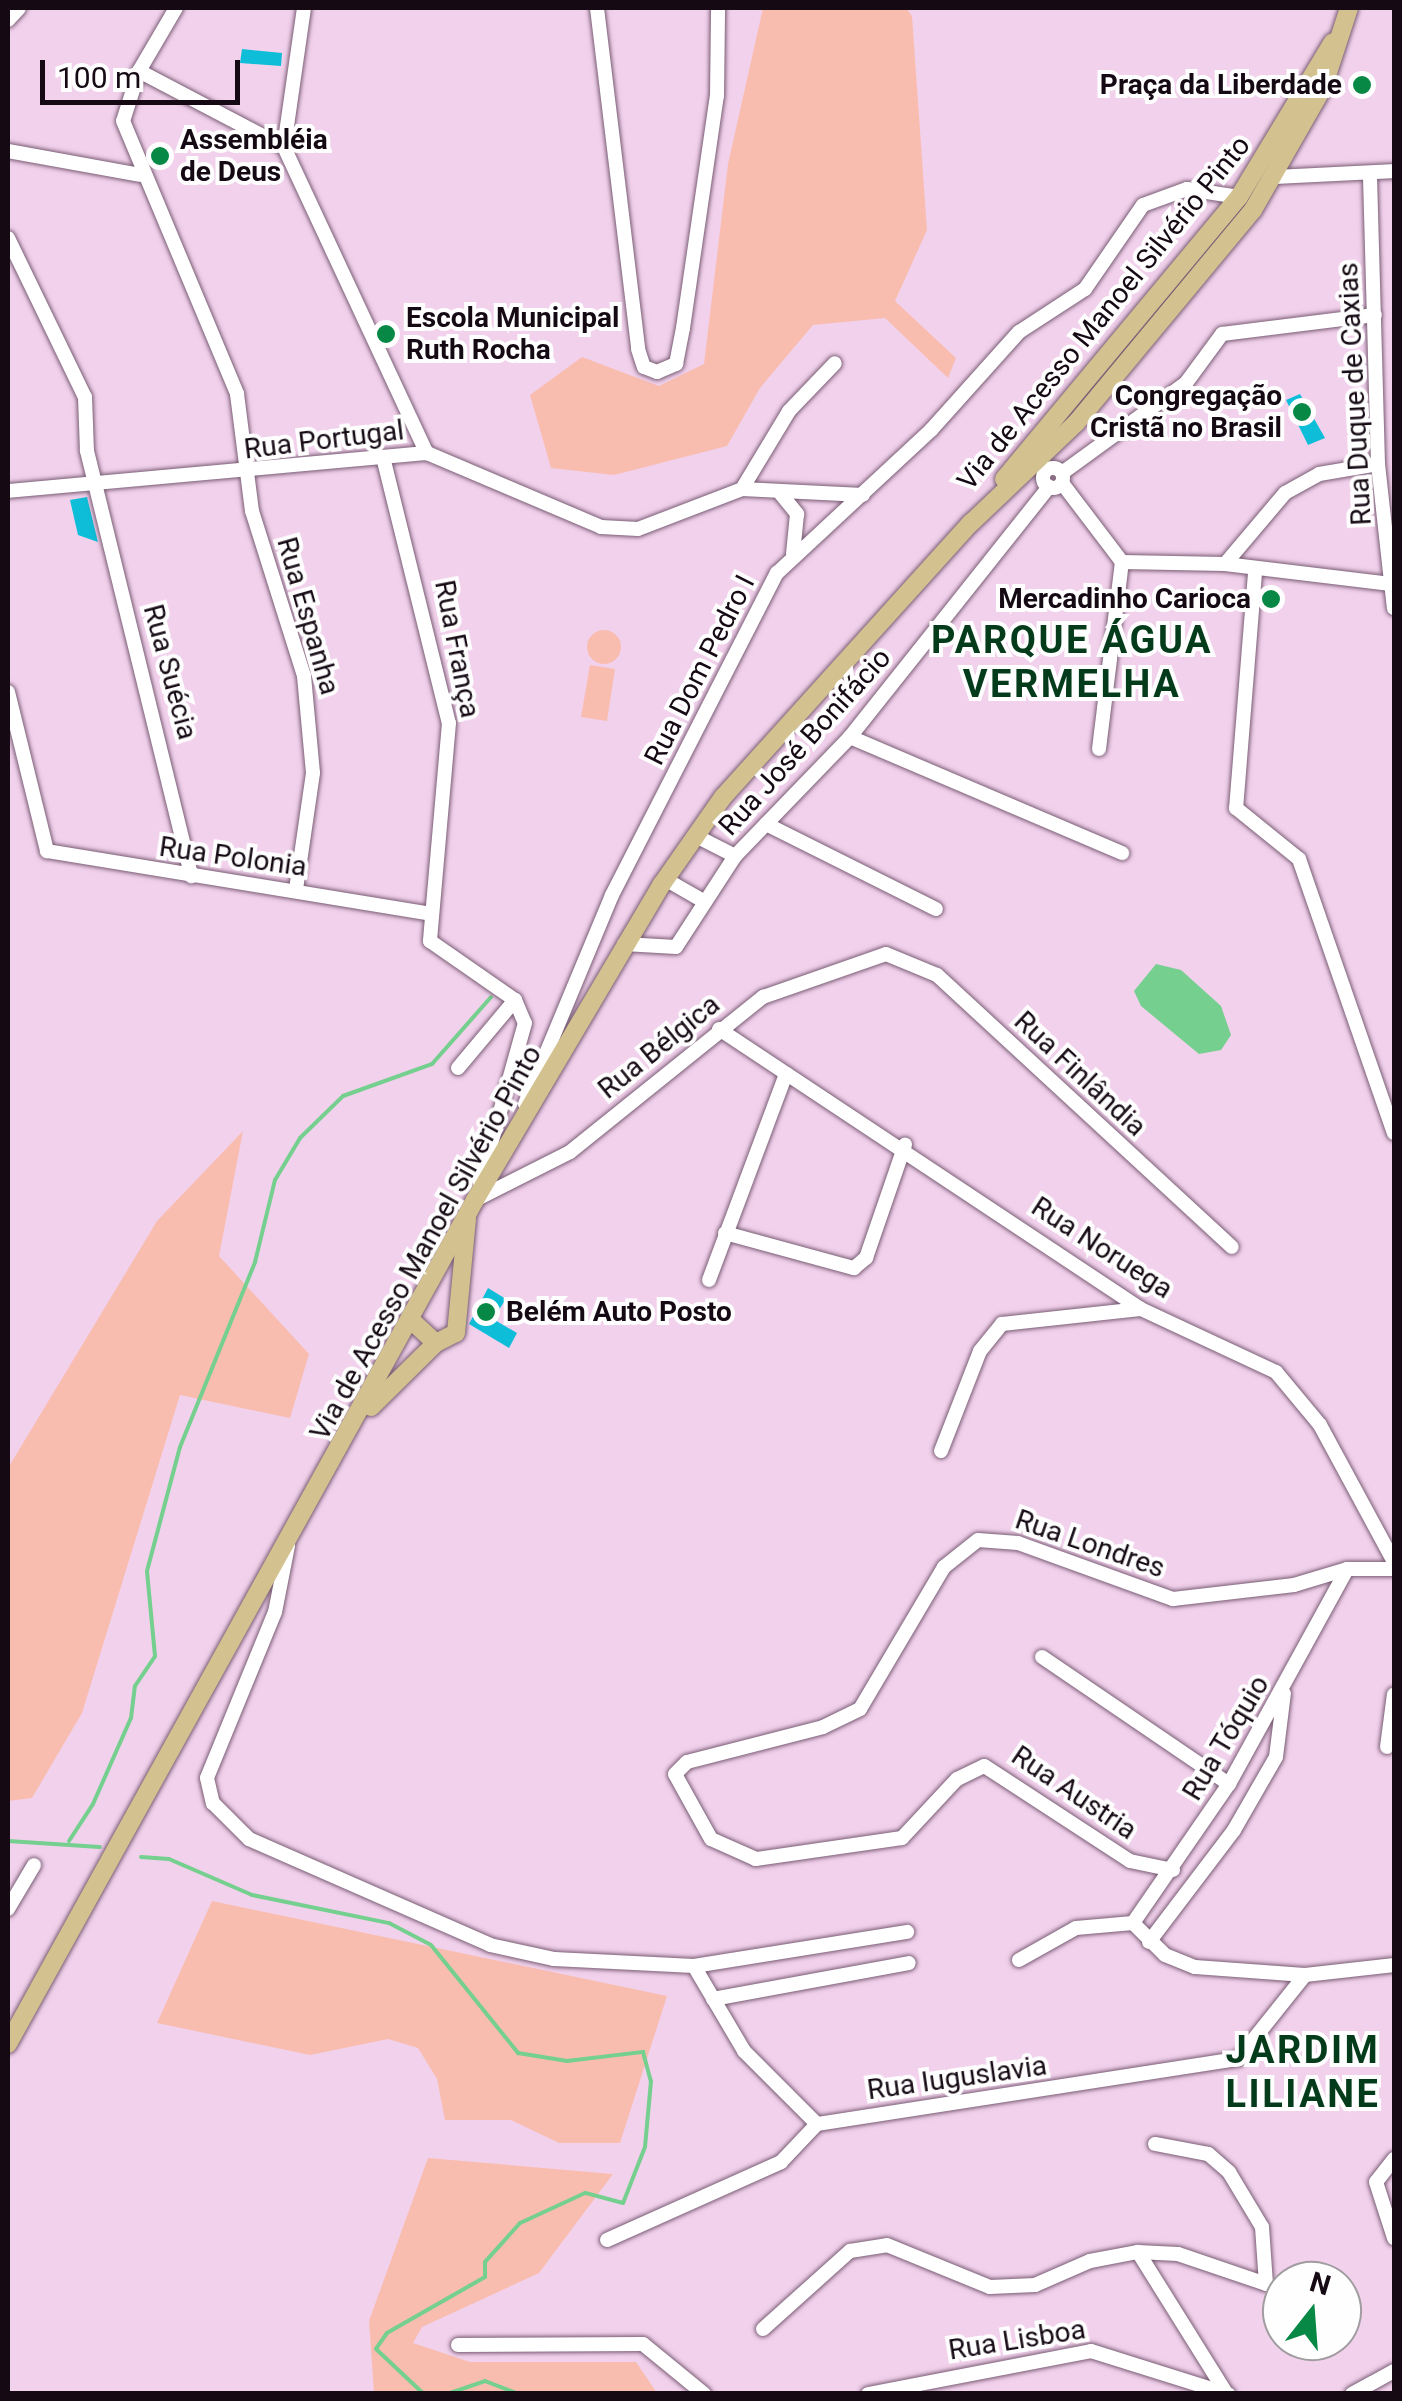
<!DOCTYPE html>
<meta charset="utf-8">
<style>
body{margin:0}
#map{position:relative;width:1402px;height:2401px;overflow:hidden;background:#f2d1ec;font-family:Roboto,sans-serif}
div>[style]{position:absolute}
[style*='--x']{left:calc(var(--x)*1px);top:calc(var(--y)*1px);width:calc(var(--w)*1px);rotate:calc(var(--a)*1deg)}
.green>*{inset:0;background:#f9bdb0}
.round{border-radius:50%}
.water>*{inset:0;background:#75cf8e}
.stream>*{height:4px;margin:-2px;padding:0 2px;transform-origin:2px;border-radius:2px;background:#75cf8e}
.building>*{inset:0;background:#0ebed8}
.roads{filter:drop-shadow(0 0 2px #795d75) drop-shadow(0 0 2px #795d75)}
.minor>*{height:14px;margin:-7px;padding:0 7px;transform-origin:7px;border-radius:7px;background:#fff}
.minor>.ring{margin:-7px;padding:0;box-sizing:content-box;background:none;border:14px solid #fff;border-radius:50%}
.major>*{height:18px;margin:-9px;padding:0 9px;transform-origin:9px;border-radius:9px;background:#d3c28f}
.dots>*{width:28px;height:28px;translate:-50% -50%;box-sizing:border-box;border:5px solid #fefefe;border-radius:50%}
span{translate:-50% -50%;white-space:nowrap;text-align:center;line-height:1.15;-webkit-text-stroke:8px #fefefe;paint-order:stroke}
.poi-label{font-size:28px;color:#150a14;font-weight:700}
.right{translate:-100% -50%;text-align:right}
.left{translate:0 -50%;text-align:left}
.street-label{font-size:28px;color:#150a14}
.district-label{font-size:38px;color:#043c1b;font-weight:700;letter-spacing:2.5px}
.frame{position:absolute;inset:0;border:10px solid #150a14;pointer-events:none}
.north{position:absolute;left:1262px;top:2261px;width:100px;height:100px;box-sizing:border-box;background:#fefefe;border:2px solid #a19ca0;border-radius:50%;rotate:17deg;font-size:28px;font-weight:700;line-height:40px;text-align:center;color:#150a14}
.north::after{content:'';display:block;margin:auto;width:35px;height:45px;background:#078844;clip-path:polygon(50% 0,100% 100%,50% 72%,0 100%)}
.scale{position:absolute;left:40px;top:60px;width:200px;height:45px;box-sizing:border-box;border:5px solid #150a14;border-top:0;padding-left:12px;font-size:30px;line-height:35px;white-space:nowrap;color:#150a14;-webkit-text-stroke:8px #fefefe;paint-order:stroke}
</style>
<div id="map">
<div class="green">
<div style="clip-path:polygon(763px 8px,906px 8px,912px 16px,927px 230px,895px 301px,956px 358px,948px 378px,885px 318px,813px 325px,760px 388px,727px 446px,614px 475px,551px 468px,530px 395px,582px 357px,659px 386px,704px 364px,728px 164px)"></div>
<div class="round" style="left:587px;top:630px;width:34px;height:34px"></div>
<div style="clip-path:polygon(590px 665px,615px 669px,607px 721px,581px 717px)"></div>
<div style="clip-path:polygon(243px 1131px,219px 1256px,309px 1354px,290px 1418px,180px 1395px,82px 1713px,32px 1798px,8px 1801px,8px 1468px,157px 1221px)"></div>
<div style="clip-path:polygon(212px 1901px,667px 1996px,620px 2143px,559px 2143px,511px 2120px,445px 2120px,437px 2079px,418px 2048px,388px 2039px,310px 2055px,157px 2023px)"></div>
<div style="clip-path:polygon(428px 2158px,613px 2174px,539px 2273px,422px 2327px,413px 2343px,470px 2362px,636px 2362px,657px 2393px,374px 2393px,369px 2321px)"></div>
</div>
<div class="water">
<div style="clip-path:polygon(1156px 964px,1181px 970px,1221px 1006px,1231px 1035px,1221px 1050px,1199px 1054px,1141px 1006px,1134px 991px)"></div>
</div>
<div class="stream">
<div style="--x:8;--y:1841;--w:92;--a:3.7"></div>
<div style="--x:69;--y:1841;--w:44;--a:-57"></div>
<div style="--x:93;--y:1804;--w:94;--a:-66.2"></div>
<div style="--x:131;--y:1718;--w:32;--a:-83"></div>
<div style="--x:135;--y:1686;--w:36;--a:-56"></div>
<div style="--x:155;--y:1656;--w:85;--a:-95.4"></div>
<div style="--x:147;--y:1571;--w:128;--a:-75.1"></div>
<div style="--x:180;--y:1447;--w:200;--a:-67.9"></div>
<div style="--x:255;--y:1262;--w:84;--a:-76.3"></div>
<div style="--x:275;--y:1180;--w:49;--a:-59.2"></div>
<div style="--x:300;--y:1138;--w:60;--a:-44.3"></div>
<div style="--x:343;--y:1096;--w:95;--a:-19.8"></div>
<div style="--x:432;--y:1064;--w:89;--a:-48.6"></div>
<div style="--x:141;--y:1857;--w:28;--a:4"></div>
<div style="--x:169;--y:1859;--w:90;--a:23.4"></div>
<div style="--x:252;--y:1895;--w:140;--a:11.6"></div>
<div style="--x:389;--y:1923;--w:47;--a:27.6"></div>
<div style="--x:431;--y:1945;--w:139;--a:51.1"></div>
<div style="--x:518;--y:2053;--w:50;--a:9.3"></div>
<div style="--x:567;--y:2061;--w:77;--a:-6.8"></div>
<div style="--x:643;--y:2052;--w:30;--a:75"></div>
<div style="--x:651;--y:2081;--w:66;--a:95.2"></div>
<div style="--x:645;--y:2147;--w:60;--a:111.4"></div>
<div style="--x:623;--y:2203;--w:39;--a:-165"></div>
<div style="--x:585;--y:2193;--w:72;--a:155.2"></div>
<div style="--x:520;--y:2223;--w:52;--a:131.9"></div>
<div style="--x:485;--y:2262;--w:15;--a:90"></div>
<div style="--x:485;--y:2277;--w:113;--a:150.3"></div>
<div style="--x:387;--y:2333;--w:19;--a:125"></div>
<div style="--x:376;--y:2349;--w:66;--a:43.2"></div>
<div style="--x:447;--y:2394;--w:40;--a:-18.9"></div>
<div style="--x:485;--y:2381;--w:36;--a:21"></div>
</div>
<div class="building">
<div style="clip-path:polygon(242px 49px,282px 53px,281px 66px,240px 63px)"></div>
<div style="clip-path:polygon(1300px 394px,1325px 438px,1308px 445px,1286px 400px)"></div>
<div style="clip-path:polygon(87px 497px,98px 542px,78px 535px,70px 500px)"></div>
<div style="clip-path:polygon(488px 1288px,506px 1299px,493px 1319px,517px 1333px,509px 1348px,469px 1324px)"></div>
</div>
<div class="roads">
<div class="minor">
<div style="--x:176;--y:8;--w:73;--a:120.4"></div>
<div style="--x:139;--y:71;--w:52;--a:107.7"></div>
<div style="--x:123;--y:121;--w:296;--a:67.3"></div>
<div style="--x:237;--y:394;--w:118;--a:82.7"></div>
<div style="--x:252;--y:511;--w:173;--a:72.5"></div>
<div style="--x:304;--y:676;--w:97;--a:84.7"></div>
<div style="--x:313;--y:773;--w:118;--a:98.3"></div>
<div style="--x:304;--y:8;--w:140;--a:98.2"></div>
<div style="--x:284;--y:147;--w:338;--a:65"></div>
<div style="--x:597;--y:8;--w:343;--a:83.1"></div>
<div style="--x:638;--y:349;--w:19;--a:72"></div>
<div style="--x:644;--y:367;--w:14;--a:21"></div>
<div style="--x:657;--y:372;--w:21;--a:-23"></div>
<div style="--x:676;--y:364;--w:37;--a:-79"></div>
<div style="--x:683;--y:328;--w:234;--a:-81.7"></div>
<div style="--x:717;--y:96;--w:88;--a:-89.3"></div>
<div style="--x:8;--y:20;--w:16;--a:-47"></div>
<div style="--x:139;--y:71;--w:164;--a:27.7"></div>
<div style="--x:8;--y:151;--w:134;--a:10.3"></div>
<div style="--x:1277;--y:177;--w:117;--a:-2.9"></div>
<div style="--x:1370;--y:177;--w:287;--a:88.4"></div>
<div style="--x:1378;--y:464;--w:145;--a:83.7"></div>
<div style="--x:8;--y:238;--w:177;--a:64.2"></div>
<div style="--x:85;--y:397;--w:54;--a:87.9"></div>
<div style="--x:87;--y:451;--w:438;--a:76.2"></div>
<div style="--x:383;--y:457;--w:274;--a:76.1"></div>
<div style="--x:449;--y:723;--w:219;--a:95"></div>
<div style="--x:430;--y:941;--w:103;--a:34.8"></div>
<div style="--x:515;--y:1000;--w:25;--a:67"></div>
<div style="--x:525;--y:1023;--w:166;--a:105.7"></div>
<div class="ring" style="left:1043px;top:468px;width:6px;height:6px"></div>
<div style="--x:1062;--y:473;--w:153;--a:-36"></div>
<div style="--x:1186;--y:383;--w:61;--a:-53.7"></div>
<div style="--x:1222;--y:334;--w:154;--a:-7.1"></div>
<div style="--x:1062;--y:483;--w:99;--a:52.8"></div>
<div style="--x:1122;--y:562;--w:103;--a:1.1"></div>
<div style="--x:1225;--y:564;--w:167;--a:6.9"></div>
<div style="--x:742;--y:489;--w:91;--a:-58.9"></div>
<div style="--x:789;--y:411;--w:66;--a:-46.2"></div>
<div style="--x:8;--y:491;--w:421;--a:-5.2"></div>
<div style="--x:427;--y:453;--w:189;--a:23"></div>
<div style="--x:601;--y:527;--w:37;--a:3"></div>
<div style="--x:638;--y:529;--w:111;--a:-21"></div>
<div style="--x:742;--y:489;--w:121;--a:2.8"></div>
<div style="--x:781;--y:494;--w:26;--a:51"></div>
<div style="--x:797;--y:514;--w:40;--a:95.7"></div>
<div style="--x:1225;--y:564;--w:93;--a:-49.8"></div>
<div style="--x:1285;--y:493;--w:39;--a:-29"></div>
<div style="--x:1319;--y:474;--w:60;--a:-9.6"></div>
<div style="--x:1255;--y:573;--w:236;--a:94.6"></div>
<div style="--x:1236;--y:808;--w:81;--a:39"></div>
<div style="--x:1299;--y:859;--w:290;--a:70.9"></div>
<div style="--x:8;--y:692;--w:164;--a:76.2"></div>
<div style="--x:47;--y:851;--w:390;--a:9.3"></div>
<div style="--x:850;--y:737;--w:296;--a:23.1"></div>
<div style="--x:1099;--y:749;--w:188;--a:-83"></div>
<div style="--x:766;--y:824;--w:190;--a:26.6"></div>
<div style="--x:696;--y:836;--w:44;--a:27.1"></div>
<div style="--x:665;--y:879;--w:46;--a:29.9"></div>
<div style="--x:624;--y:944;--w:52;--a:3.3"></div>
<div style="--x:676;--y:947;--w:108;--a:-57"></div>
<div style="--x:735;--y:856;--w:165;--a:-46"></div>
<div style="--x:850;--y:737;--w:320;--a:-51.5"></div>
<div style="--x:719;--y:1029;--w:506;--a:33.56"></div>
<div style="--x:1141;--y:1309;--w:149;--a:25"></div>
<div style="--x:1276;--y:1372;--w:69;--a:50.3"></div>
<div style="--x:1320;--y:1425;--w:156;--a:61.6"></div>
<div style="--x:458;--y:1068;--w:89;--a:-50"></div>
<div style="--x:525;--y:1104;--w:226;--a:-67.4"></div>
<div style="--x:612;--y:895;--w:362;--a:-62.9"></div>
<div style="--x:777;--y:573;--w:210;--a:-42.9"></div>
<div style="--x:931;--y:430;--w:132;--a:-48.1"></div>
<div style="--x:1019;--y:332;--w:79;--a:-33.1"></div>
<div style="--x:1085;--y:289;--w:102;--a:-55.4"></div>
<div style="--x:1143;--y:205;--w:47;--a:-20"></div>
<div style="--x:1187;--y:189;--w:53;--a:8.7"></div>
<div style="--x:475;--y:1200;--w:106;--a:-26.8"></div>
<div style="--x:570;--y:1152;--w:248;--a:-38.8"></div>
<div style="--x:763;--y:997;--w:130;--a:-19.3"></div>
<div style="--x:886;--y:954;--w:55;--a:22.4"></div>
<div style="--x:937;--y:975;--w:401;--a:42.7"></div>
<div style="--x:725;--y:1233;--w:134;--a:15.2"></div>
<div style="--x:854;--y:1268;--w:16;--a:-40"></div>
<div style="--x:866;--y:1258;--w:120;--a:-71"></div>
<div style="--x:709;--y:1280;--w:220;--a:-69.5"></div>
<div style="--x:941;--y:1451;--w:107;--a:-68.7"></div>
<div style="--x:980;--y:1351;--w:35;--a:-51"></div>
<div style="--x:1002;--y:1324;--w:139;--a:-6.2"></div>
<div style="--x:288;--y:1546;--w:67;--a:101.1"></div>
<div style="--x:275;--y:1612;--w:179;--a:112.3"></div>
<div style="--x:207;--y:1778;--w:26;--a:77"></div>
<div style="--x:213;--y:1803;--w:51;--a:45"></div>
<div style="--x:249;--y:1839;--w:263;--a:23.7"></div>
<div style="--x:490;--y:1945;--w:66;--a:12.3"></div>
<div style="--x:554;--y:1959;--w:140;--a:2.9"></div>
<div style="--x:694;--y:1966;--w:216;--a:-9.1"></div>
<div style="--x:1042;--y:1657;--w:226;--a:34.2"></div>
<div style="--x:1387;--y:1747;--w:53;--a:-82.5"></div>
<div style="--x:1173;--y:1870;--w:44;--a:-168.2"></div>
<div style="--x:1130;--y:1861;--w:174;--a:-146.9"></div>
<div style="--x:984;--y:1766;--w:30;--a:154"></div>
<div style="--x:957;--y:1779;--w:81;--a:133"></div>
<div style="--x:902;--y:1838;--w:148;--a:171.8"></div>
<div style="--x:756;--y:1859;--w:49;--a:-156"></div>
<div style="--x:711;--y:1839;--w:74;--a:-119"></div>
<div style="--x:675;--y:1774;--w:17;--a:-45"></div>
<div style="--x:687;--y:1762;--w:140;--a:-14.4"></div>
<div style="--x:823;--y:1727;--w:41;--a:-25.9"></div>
<div style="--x:860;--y:1709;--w:165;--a:-59.4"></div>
<div style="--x:944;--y:1567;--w:43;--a:-38.5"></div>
<div style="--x:978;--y:1540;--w:40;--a:4.3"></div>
<div style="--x:1018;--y:1543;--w:165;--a:19.9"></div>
<div style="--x:1173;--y:1599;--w:122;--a:-6.6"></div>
<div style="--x:1294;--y:1585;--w:55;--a:-16.8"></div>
<div style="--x:1347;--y:1569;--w:47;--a:0"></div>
<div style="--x:8;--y:1909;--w:51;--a:-59.4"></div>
<div style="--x:1133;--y:1923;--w:45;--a:45"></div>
<div style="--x:1165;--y:1955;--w:32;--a:22"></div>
<div style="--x:1195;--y:1967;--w:110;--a:4.2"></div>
<div style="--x:1305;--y:1975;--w:90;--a:-6.4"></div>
<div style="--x:1149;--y:1942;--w:141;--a:-52.8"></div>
<div style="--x:1234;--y:1830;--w:84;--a:-60.1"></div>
<div style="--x:1276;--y:1757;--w:64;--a:-82.9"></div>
<div style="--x:1019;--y:1960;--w:65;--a:-29.3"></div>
<div style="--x:1076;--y:1928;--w:57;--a:-5"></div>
<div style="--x:1133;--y:1923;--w:169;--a:-55.4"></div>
<div style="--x:1229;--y:1784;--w:245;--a:-61.2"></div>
<div style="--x:694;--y:1966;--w:99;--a:59.5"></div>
<div style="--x:744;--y:2051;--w:103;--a:45"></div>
<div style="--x:713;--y:1999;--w:199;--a:-10.4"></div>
<div style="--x:1394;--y:2159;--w:29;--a:128"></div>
<div style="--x:1376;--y:2182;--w:59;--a:72.2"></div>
<div style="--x:607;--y:2240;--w:191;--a:-24.1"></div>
<div style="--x:781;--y:2162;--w:52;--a:-46.5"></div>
<div style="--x:817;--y:2124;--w:426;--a:-8.8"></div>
<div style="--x:1238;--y:2059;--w:107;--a:-51.4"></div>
<div style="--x:1138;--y:2252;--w:164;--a:58"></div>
<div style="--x:763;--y:2329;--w:117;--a:-41.9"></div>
<div style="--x:850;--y:2251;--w:37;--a:-9"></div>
<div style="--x:887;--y:2245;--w:111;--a:22.2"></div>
<div style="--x:990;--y:2287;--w:45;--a:-2.5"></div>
<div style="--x:1035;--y:2285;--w:60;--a:-23.6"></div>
<div style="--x:1090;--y:2261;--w:49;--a:-10.6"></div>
<div style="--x:1138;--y:2252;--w:40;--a:2.9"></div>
<div style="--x:1178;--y:2254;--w:93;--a:18.8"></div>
<div style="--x:1266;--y:2284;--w:57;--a:-94"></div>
<div style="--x:1262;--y:2227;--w:64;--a:-121"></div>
<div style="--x:1229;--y:2172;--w:28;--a:-139"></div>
<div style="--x:1208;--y:2154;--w:54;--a:-169.3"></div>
<div style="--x:458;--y:2345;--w:185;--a:-0.3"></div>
<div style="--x:643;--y:2344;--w:79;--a:39.3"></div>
<div style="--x:868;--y:2394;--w:227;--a:-10.9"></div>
<div style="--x:1091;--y:2351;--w:144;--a:17.4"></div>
<div style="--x:1352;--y:2394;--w:48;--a:-28.7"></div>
</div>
<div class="major">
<div style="--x:1004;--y:479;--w:367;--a:-50.2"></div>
<div style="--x:1239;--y:197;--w:181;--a:-58.8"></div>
<div style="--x:411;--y:1320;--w:34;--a:43"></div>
<div style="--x:436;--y:1343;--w:22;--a:-27"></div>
<div style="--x:456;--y:1333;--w:115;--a:-84.5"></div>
<div style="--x:371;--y:1407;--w:91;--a:-44.6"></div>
<div style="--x:8;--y:2044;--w:965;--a:-61.04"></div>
<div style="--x:475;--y:1200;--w:367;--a:-59.4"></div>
<div style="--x:662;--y:884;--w:106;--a:-55"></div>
<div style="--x:723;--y:797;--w:370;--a:-47.9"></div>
<div style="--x:971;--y:523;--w:145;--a:-43.6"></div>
<div style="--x:1076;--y:423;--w:277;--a:-50.3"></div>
<div style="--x:1253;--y:210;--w:141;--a:-60.2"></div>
<div style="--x:1323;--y:88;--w:84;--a:-72"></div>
</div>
</div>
<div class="dots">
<div style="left:1362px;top:85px;background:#078844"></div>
<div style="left:160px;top:156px;background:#078844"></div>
<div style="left:386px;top:334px;background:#078844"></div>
<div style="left:1302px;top:412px;background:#078844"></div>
<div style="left:1271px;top:599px;background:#078844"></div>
<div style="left:486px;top:1312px;background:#078844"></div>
</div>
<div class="poi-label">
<span class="right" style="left:1342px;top:85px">Praça da Liberdade</span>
<span class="left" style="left:180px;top:156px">Assembléia<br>de Deus</span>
<span class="left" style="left:406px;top:334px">Escola Municipal<br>Ruth Rocha</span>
<span class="right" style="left:1282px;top:412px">Congregação<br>Cristã no Brasil</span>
<span class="right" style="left:1251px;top:599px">Mercadinho Carioca</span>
<span class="left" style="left:506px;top:1312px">Belém Auto Posto</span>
</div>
<div class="street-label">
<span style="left:1104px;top:313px;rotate:-51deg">Via de Acesso Manoel Silvério Pinto</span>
<span style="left:1355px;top:394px;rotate:-93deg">Rua Duque de Caxias</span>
<span style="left:324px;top:440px;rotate:-7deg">Rua Portugal</span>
<span style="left:308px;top:616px;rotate:74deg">Rua Espanha</span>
<span style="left:457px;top:649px;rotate:79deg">Rua França</span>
<span style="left:700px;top:670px;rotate:-63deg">Rua Dom Pedro I</span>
<span style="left:170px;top:672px;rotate:75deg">Rua Suécia</span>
<span style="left:805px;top:742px;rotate:-48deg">Rua José Bonifácio</span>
<span style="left:233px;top:857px;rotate:8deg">Rua Polonia</span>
<span style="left:659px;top:1047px;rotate:-39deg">Rua Bélgica</span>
<span style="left:1080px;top:1074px;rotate:43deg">Rua Finlândia</span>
<span style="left:426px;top:1243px;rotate:-61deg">Via de Acesso Manoel Silvério Pinto</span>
<span style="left:1102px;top:1248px;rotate:33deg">Rua Noruega</span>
<span style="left:1090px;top:1544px;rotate:19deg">Rua Londres</span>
<span style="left:1226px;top:1738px;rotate:-59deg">Rua Tóquio</span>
<span style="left:1074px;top:1793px;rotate:34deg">Rua Austria</span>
<span style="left:957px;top:2078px;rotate:-8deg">Rua Iuguslavia</span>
<span style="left:1017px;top:2340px;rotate:-9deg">Rua Lisboa</span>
</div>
<div class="district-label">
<span style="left:1072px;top:663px">PARQUE ÁGUA<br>VERMELHA</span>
<span style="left:1303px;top:2073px">JARDIM<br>LILIANE</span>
</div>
<div class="frame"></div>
<div class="north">N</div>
<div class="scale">100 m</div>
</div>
